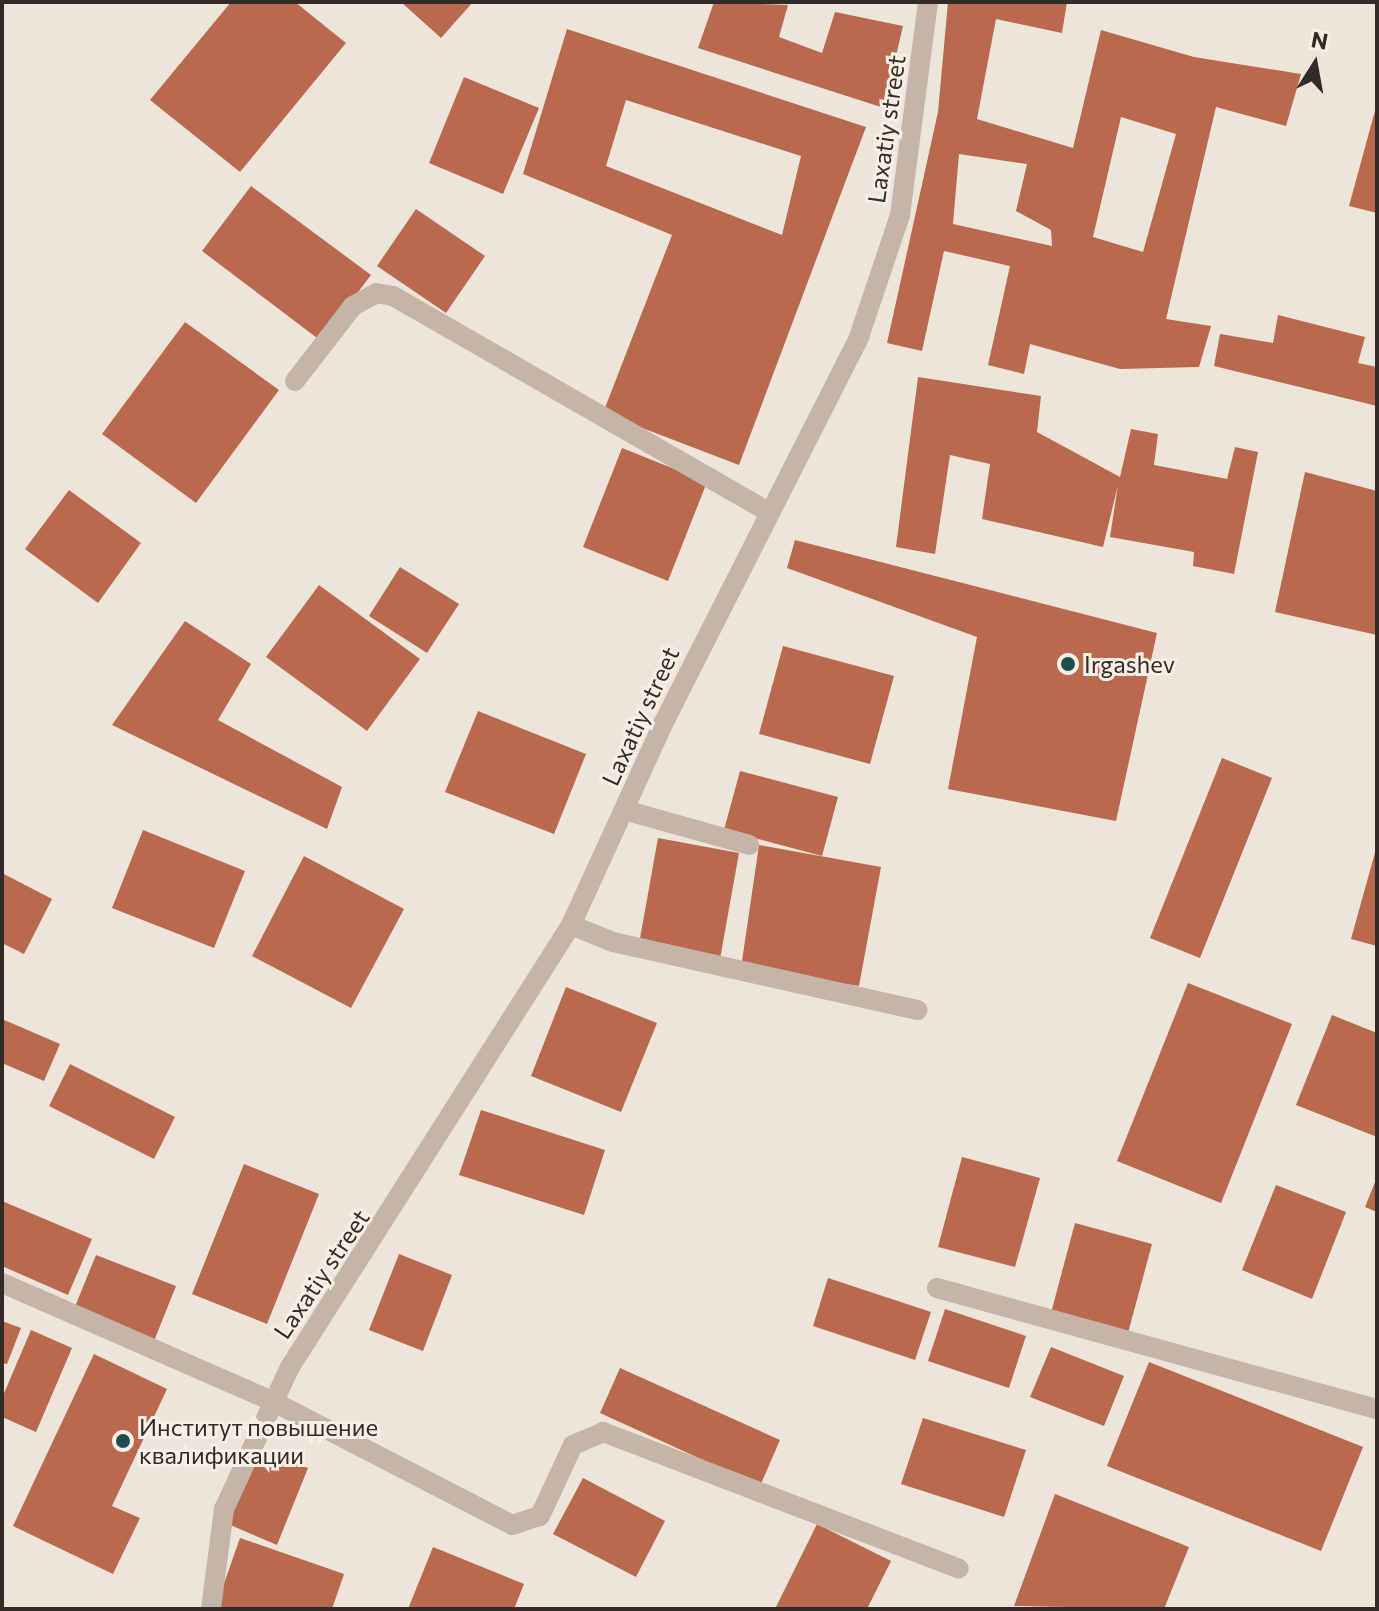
<!DOCTYPE html>
<meta charset="utf-8">
<style>
body{margin:0}
#map{position:relative;width:1379px;height:1611px;overflow:hidden;background:#eee5da;font-family:Commissioner,sans-serif}
div>[style]{position:absolute}
[style*='--x']{left:calc(var(--x)*1px);top:calc(var(--y)*1px);width:calc(var(--w)*1px);rotate:calc(var(--a)*1deg)}
.building>*{inset:0;background:#b9694e}
.minor>*{height:20px;margin:-10px;padding:0 10px;transform-origin:10px;border-radius:10px;background:#c5b5a8}
.dots>*{width:22px;height:22px;translate:-50% -50%;box-sizing:border-box;border:4px solid #f7efe6;border-radius:50%}
span{translate:-50% -50%;white-space:nowrap;text-align:center;line-height:1.15;-webkit-text-stroke:6px #f7efe6;paint-order:stroke}
.street-label{font-size:24px;color:#322b27}
.poi-label{font-size:24px;color:#322b27}
.left{translate:0 -50%;text-align:left}
.frame{position:absolute;inset:0;border:4px solid #322b27;pointer-events:none}
.north{position:absolute;left:1275px;top:24px;width:80px;height:80px;-webkit-text-stroke:6px #f7efe6;paint-order:stroke;rotate:11deg;font-size:22px;font-weight:700;line-height:32px;text-align:center;color:#322b27}
.north::after{content:'';display:block;margin:auto;width:28px;height:36px;background:#322b27;clip-path:polygon(50% 0,100% 100%,50% 72%,0 100%)}
</style>
<div id="map">
<div class="building">
<div style="clip-path:polygon(231px 2px,295px 2px,346px 43px,240px 172px,150px 100px)"></div>
<div style="clip-path:polygon(401px 2px,473px 2px,441px 38px)"></div>
<div style="clip-path:polygon(714px 2px,788px 5px,779px 37px,822px 53px,835px 12px,903px 26px,884px 108px,698px 48px)"></div>
<div style="clip-path:polygon(evenodd,948px 2px,1067px 2px,1062px 33px,996px 19px,977px 119px,1073px 148px,1101px 30px,1194px 57px,1301px 74px,1286px 126px,1216px 107px,1166px 319px,1211px 326px,1199px 367px,1120px 369px,1030px 344px,1024px 374px,988px 365px,1010px 266px,944px 251px,922px 351px,887px 343px,938px 112px,948px 2px,1121px 117px,1176px 134px,1143px 252px,1093px 237px,1121px 117px,948px 2px,959px 154px,1027px 164px,1016px 211px,1051px 230px,1052px 246px,953px 224px,959px 154px)"></div>
<div style="clip-path:polygon(evenodd,567px 29px,866px 127px,739px 465px,603px 413px,672px 235px,523px 174px,567px 29px,626px 100px,801px 156px,782px 235px,606px 166px,626px 100px)"></div>
<div style="clip-path:polygon(464px 77px,539px 108px,503px 194px,429px 163px)"></div>
<div style="clip-path:polygon(1376px 107px,1377px 107px,1377px 213px,1349px 206px)"></div>
<div style="clip-path:polygon(251px 186px,371px 275px,321px 341px,202px 251px)"></div>
<div style="clip-path:polygon(416px 209px,485px 256px,446px 313px,377px 266px)"></div>
<div style="clip-path:polygon(1278px 315px,1365px 337px,1358px 363px,1377px 367px,1377px 406px,1214px 366px,1220px 334px,1273px 343px)"></div>
<div style="clip-path:polygon(185px 322px,279px 390px,196px 503px,102px 434px)"></div>
<div style="clip-path:polygon(918px 377px,1041px 396px,1037px 432px,1120px 477px,1131px 429px,1158px 434px,1154px 465px,1227px 479px,1235px 447px,1258px 452px,1234px 574px,1193px 566px,1194px 552px,1110px 537px,1118px 485px,1103px 547px,982px 519px,990px 464px,950px 455px,935px 554px,896px 547px)"></div>
<div style="clip-path:polygon(622px 448px,707px 482px,668px 581px,583px 547px)"></div>
<div style="clip-path:polygon(1305px 472px,1377px 491px,1377px 635px,1275px 612px)"></div>
<div style="clip-path:polygon(69px 490px,141px 543px,98px 603px,25px 549px)"></div>
<div style="clip-path:polygon(795px 540px,1157px 633px,1116px 821px,948px 789px,977px 637px,787px 568px)"></div>
<div style="clip-path:polygon(400px 567px,459px 604px,427px 653px,369px 616px)"></div>
<div style="clip-path:polygon(319px 585px,420px 659px,367px 731px,266px 657px)"></div>
<div style="clip-path:polygon(185px 621px,251px 664px,218px 720px,342px 787px,327px 829px,112px 725px)"></div>
<div style="clip-path:polygon(783px 646px,894px 676px,870px 764px,759px 734px)"></div>
<div style="clip-path:polygon(478px 711px,586px 754px,554px 834px,445px 792px)"></div>
<div style="clip-path:polygon(1222px 758px,1272px 778px,1200px 958px,1150px 938px)"></div>
<div style="clip-path:polygon(740px 771px,838px 797px,822px 856px,724px 830px)"></div>
<div style="clip-path:polygon(143px 830px,245px 871px,214px 948px,112px 908px)"></div>
<div style="clip-path:polygon(658px 838px,739px 853px,720px 959px,639px 944px)"></div>
<div style="clip-path:polygon(759px 845px,881px 867px,859px 986px,741px 968px)"></div>
<div style="clip-path:polygon(1376px 849px,1377px 849px,1377px 946px,1351px 939px)"></div>
<div style="clip-path:polygon(304px 856px,404px 909px,351px 1008px,252px 956px)"></div>
<div style="clip-path:polygon(2px 873px,52px 899px,24px 954px,2px 943px)"></div>
<div style="clip-path:polygon(1188px 983px,1292px 1024px,1221px 1203px,1117px 1161px)"></div>
<div style="clip-path:polygon(566px 987px,657px 1023px,621px 1112px,531px 1076px)"></div>
<div style="clip-path:polygon(1332px 1015px,1377px 1033px,1377px 1137px,1296px 1105px)"></div>
<div style="clip-path:polygon(2px 1019px,60px 1044px,44px 1081px,2px 1063px)"></div>
<div style="clip-path:polygon(70px 1064px,175px 1117px,154px 1159px,49px 1106px)"></div>
<div style="clip-path:polygon(481px 1110px,605px 1150px,584px 1215px,459px 1175px)"></div>
<div style="clip-path:polygon(962px 1157px,1040px 1178px,1015px 1267px,938px 1247px)"></div>
<div style="clip-path:polygon(244px 1164px,319px 1194px,267px 1324px,192px 1294px)"></div>
<div style="clip-path:polygon(1377px 1177px,1377px 1212px,1365px 1207px)"></div>
<div style="clip-path:polygon(1276px 1185px,1346px 1212px,1312px 1299px,1242px 1270px)"></div>
<div style="clip-path:polygon(2px 1201px,92px 1239px,68px 1295px,2px 1266px)"></div>
<div style="clip-path:polygon(1075px 1223px,1152px 1244px,1128px 1333px,1051px 1313px)"></div>
<div style="clip-path:polygon(399px 1254px,452px 1275px,423px 1351px,369px 1330px)"></div>
<div style="clip-path:polygon(96px 1255px,176px 1286px,152px 1346px,72px 1314px)"></div>
<div style="clip-path:polygon(828px 1278px,931px 1312px,915px 1360px,813px 1326px)"></div>
<div style="clip-path:polygon(945px 1309px,1026px 1336px,1009px 1388px,928px 1361px)"></div>
<div style="clip-path:polygon(2px 1321px,21px 1328px,7px 1364px,2px 1363px)"></div>
<div style="clip-path:polygon(31px 1330px,72px 1348px,36px 1432px,2px 1417px,2px 1398px)"></div>
<div style="clip-path:polygon(1051px 1347px,1124px 1376px,1104px 1426px,1030px 1397px)"></div>
<div style="clip-path:polygon(94px 1354px,167px 1389px,112px 1506px,140px 1518px,113px 1574px,13px 1526px)"></div>
<div style="clip-path:polygon(1149px 1362px,1363px 1447px,1321px 1551px,1107px 1466px)"></div>
<div style="clip-path:polygon(620px 1368px,780px 1440px,760px 1486px,600px 1413px)"></div>
<div style="clip-path:polygon(923px 1418px,1026px 1450px,1004px 1517px,901px 1484px)"></div>
<div style="clip-path:polygon(260px 1449px,308px 1468px,277px 1545px,228px 1524px)"></div>
<div style="clip-path:polygon(583px 1478px,665px 1521px,636px 1577px,553px 1534px)"></div>
<div style="clip-path:polygon(1055px 1494px,1189px 1547px,1164px 1609px,1014px 1606px)"></div>
<div style="clip-path:polygon(817px 1524px,891px 1561px,867px 1609px,775px 1609px)"></div>
<div style="clip-path:polygon(240px 1538px,344px 1574px,332px 1609px,215px 1609px)"></div>
<div style="clip-path:polygon(433px 1547px,524px 1584px,514px 1609px,408px 1609px)"></div>
</div>
<div class="minor">
<div style="--x:295;--y:381;--w:95;--a:-52.3"></div>
<div style="--x:353;--y:306;--w:26;--a:-29"></div>
<div style="--x:376;--y:293;--w:17;--a:10"></div>
<div style="--x:393;--y:296;--w:433;--a:29.9"></div>
<div style="--x:624;--y:810;--w:130;--a:15.6"></div>
<div style="--x:571;--y:925;--w:45;--a:22"></div>
<div style="--x:613;--y:942;--w:312;--a:12.6"></div>
<div style="--x:2;--y:1283;--w:297;--a:23.6"></div>
<div style="--x:274;--y:1402;--w:268;--a:27.3"></div>
<div style="--x:512;--y:1525;--w:29;--a:-18"></div>
<div style="--x:540;--y:1516;--w:78;--a:-65.1"></div>
<div style="--x:573;--y:1445;--w:33;--a:-23"></div>
<div style="--x:603;--y:1432;--w:381;--a:21"></div>
<div style="--x:937;--y:1288;--w:456;--a:15.4"></div>
<div style="--x:211;--y:1609;--w:101;--a:-82.6"></div>
<div style="--x:224;--y:1509;--w:157;--a:-65.1"></div>
<div style="--x:290;--y:1367;--w:524;--a:-57.55"></div>
<div style="--x:571;--y:925;--w:223;--a:-65.4"></div>
<div style="--x:664;--y:722;--w:432;--a:-63.1"></div>
<div style="--x:859;--y:337;--w:129;--a:-71.4"></div>
<div style="--x:900;--y:215;--w:215;--a:-82.5"></div>
</div>
<div class="dots">
<div style="left:1068px;top:664px;background:#214c4f"></div>
<div style="left:123px;top:1441px;background:#214c4f"></div>
</div>
<div class="street-label">
<span style="left:886px;top:129px;rotate:-82deg">Laxatiy street</span>
<span style="left:640px;top:716px;rotate:-65deg">Laxatiy street</span>
<span style="left:321px;top:1274px;rotate:-56deg">Laxatiy street</span>
</div>
<div class="poi-label">
<span class="left" style="left:1084px;top:664px">Irgashev</span>
<span class="left" style="left:139px;top:1441px">Институт повышение<br>квалификации</span>
</div>
<div class="frame"></div>
<div class="north">N</div>
</div>
